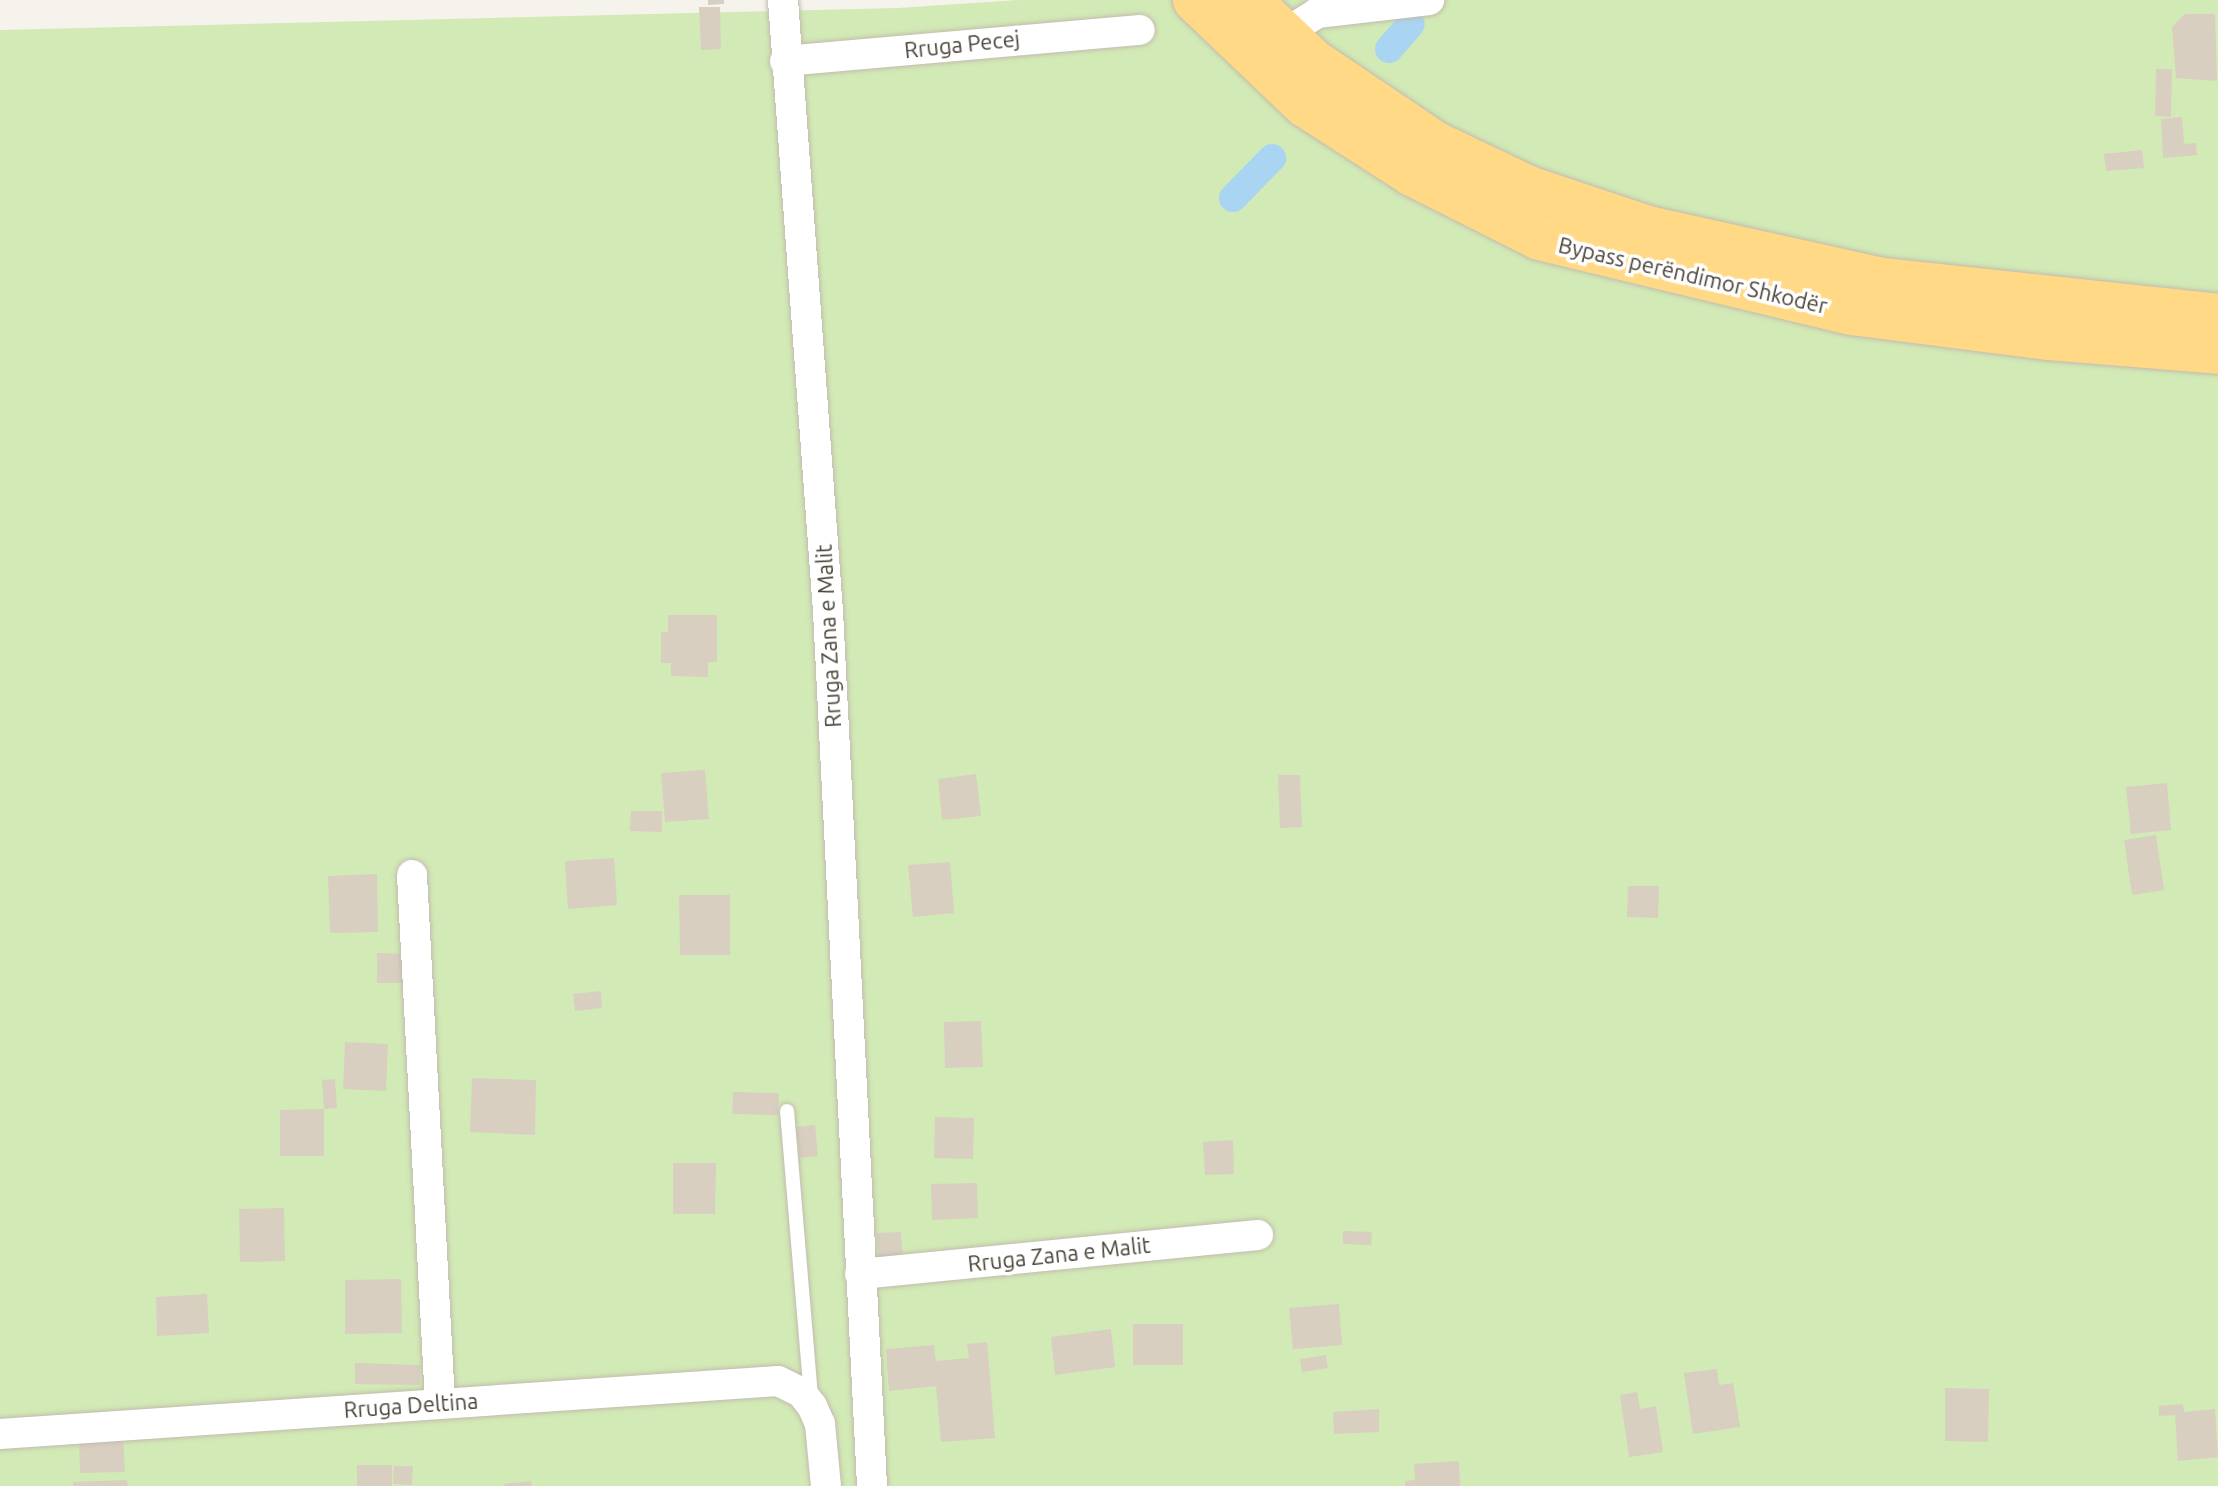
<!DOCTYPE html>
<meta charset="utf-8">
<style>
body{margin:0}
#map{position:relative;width:2218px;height:1486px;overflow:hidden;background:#f6f3ec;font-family:Ubuntu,sans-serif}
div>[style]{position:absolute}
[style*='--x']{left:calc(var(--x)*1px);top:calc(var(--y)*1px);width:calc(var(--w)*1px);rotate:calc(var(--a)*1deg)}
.green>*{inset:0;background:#d2eab5}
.canal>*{height:28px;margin:-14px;padding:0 14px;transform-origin:14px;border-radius:14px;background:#a9d4f2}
.building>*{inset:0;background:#d8cfc1}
.roads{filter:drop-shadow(0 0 2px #c2bbae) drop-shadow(0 0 2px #c2bbae)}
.service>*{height:14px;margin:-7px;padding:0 7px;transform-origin:7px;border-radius:7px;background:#fff}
.minor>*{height:30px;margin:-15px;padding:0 15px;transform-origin:15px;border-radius:15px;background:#fff}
.trunk>*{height:44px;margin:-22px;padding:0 22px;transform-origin:22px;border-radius:22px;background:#ffd985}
span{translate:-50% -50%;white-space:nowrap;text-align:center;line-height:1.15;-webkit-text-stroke:7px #fff;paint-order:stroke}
.street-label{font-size:22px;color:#4b4439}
</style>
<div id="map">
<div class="green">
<div style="clip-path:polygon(1018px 0,2218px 0,2218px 1486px,0 1486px,0 30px,898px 8px)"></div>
</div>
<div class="canal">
<div style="--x:1389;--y:49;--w:33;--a:-49"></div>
<div style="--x:1233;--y:198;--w:56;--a:-45.7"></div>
</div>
<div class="building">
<div style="clip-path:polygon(708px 0,724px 0,724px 4px,708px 5px)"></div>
<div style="clip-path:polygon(699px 7px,720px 7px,721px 49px,701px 50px)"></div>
<div style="clip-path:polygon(2185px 14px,2215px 14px,2217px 81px,2176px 78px,2172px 27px)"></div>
<div style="clip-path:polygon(2156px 69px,2172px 69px,2171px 117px,2155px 116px)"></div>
<div style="clip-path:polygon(2182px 117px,2184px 144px,2196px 143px,2197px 155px,2163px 158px,2161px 119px)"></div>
<div style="clip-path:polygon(2142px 150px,2144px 168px,2106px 171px,2104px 154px)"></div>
<div style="clip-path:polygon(668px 615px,717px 615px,717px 662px,708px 662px,708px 677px,671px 676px,671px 663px,661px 663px,661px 632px,668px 632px)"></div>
<div style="clip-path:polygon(705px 770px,709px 819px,665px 822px,661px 773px)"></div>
<div style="clip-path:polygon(976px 774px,981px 816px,942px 820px,938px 779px)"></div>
<div style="clip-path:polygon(1278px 775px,1300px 775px,1302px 827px,1280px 828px)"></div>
<div style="clip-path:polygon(2167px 783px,2171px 830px,2131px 834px,2126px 787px)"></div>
<div style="clip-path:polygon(631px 811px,662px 811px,662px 832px,630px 831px)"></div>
<div style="clip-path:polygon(2156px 835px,2164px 890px,2132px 895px,2124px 840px)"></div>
<div style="clip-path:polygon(614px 858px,617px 905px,568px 909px,565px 861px)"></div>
<div style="clip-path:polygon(950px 862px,954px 913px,913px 917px,908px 865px)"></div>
<div style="clip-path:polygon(377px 874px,378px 932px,330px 933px,328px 876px)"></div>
<div style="clip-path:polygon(1628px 886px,1659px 886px,1658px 918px,1627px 917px)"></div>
<div style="clip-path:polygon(679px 895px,730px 895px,730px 955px,680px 955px)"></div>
<div style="clip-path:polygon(377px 953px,407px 954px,407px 983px,377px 983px)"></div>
<div style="clip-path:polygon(601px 991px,602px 1008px,575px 1011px,573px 994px)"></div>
<div style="clip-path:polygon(981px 1021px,983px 1067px,945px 1068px,944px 1022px)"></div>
<div style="clip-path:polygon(345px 1042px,388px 1044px,386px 1091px,343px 1089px)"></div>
<div style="clip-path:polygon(472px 1078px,536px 1080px,535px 1135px,470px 1132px)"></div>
<div style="clip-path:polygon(335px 1079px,337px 1108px,324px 1109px,322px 1080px)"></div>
<div style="clip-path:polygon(733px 1092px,779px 1093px,778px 1115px,732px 1114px)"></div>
<div style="clip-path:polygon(324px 1109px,324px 1156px,280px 1156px,280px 1110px)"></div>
<div style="clip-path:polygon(935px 1117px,974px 1118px,973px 1159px,934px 1158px)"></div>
<div style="clip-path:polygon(815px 1125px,818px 1156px,800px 1158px,796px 1127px)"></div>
<div style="clip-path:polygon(1233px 1140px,1234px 1174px,1205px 1175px,1203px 1142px)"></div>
<div style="clip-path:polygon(673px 1163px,716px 1163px,715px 1214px,673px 1214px)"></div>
<div style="clip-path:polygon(977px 1183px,978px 1218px,932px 1220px,931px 1184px)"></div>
<div style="clip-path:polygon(284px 1208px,285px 1261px,240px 1262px,239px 1209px)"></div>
<div style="clip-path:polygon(1343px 1231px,1372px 1232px,1371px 1245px,1343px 1244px)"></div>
<div style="clip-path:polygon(901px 1232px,903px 1260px,879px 1261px,877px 1233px)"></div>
<div style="clip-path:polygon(401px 1279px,402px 1333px,345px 1334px,345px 1280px)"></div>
<div style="clip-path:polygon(207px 1294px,209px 1333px,157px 1336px,156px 1297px)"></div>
<div style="clip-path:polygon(1339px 1304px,1342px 1345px,1293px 1349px,1289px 1308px)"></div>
<div style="clip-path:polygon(1133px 1324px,1183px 1324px,1183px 1365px,1133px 1365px)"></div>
<div style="clip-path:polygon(1111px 1329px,1115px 1367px,1055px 1375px,1051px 1337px)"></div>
<div style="clip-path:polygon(987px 1342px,995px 1438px,941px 1442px,936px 1386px,889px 1391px,886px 1349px,934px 1345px,936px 1361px,969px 1358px,967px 1344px)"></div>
<div style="clip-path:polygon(1326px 1355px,1328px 1368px,1302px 1372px,1300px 1359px)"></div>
<div style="clip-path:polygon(355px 1363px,420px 1365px,420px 1385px,355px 1384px)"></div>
<div style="clip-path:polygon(1717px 1369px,1719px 1385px,1733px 1383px,1740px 1427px,1693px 1434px,1684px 1373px)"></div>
<div style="clip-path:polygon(1945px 1388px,1989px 1389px,1988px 1442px,1945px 1441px)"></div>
<div style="clip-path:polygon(1637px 1392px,1640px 1409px,1656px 1406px,1663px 1452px,1629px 1457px,1620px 1395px)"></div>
<div style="clip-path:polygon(2183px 1404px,2184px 1412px,2215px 1409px,2218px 1457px,2178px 1461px,2175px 1415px,2159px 1416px,2159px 1406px)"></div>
<div style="clip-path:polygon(1379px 1409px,1379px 1432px,1334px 1434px,1333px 1412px)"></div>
<div style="clip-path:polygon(123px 1434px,125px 1472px,80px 1473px,79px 1436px)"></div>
<div style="clip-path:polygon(1459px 1461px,1460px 1486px,1405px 1486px,1405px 1481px,1415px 1480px,1414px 1464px)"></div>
<div style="clip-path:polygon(357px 1465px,392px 1465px,392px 1486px,357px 1486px)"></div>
<div style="clip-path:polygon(394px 1466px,413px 1466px,412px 1485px,393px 1484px)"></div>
<div style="clip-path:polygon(127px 1480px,128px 1486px,73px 1486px,73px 1482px)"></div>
<div style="clip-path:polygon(531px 1481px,532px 1486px,504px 1486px,504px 1484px)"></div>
</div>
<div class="roads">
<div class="service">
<div style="--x:787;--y:1111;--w:287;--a:85.2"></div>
</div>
<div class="minor">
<div style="--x:783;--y:0;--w:613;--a:85.79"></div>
<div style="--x:828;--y:611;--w:876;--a:87.12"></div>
<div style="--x:1284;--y:34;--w:39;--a:-32"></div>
<div style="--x:1317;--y:13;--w:113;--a:-6.6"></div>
<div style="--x:785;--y:61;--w:356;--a:-5"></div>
<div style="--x:412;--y:875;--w:529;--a:86.96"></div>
<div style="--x:860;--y:1274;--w:400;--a:-5.6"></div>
<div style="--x:0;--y:1434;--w:780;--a:-3.9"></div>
<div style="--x:778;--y:1381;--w:25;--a:26"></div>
<div style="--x:801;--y:1392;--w:18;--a:52"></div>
<div style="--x:812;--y:1406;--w:20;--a:66"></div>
<div style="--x:820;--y:1424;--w:62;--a:84.5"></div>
</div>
<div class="trunk">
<div style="--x:1195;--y:0;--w:152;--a:43.7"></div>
<div style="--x:1305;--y:105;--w:127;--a:32.8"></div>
<div style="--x:1412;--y:174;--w:142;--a:26.7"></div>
<div style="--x:1539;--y:238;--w:321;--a:13.5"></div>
<div style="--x:1851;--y:313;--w:200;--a:7.2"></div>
<div style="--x:2049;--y:338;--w:170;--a:4.7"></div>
<div style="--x:1249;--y:0;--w:88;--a:43.6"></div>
<div style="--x:1313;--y:61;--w:148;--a:34"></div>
<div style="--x:1436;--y:144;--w:103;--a:25.3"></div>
<div style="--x:1529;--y:188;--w:126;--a:18.6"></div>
<div style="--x:1648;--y:228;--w:241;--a:12.5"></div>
<div style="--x:1883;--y:280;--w:337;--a:6.1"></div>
</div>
</div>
<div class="street-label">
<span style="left:962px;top:44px;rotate:-6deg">Rruga Pecej</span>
<span style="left:1693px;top:275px;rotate:13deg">Bypass perëndimor Shkodër</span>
<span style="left:828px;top:636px;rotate:-93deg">Rruga Zana e Malit</span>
<span style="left:1059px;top:1254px;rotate:-6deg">Rruga Zana e Malit</span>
<span style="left:411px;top:1405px;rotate:-4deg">Rruga Deltina</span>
</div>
</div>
